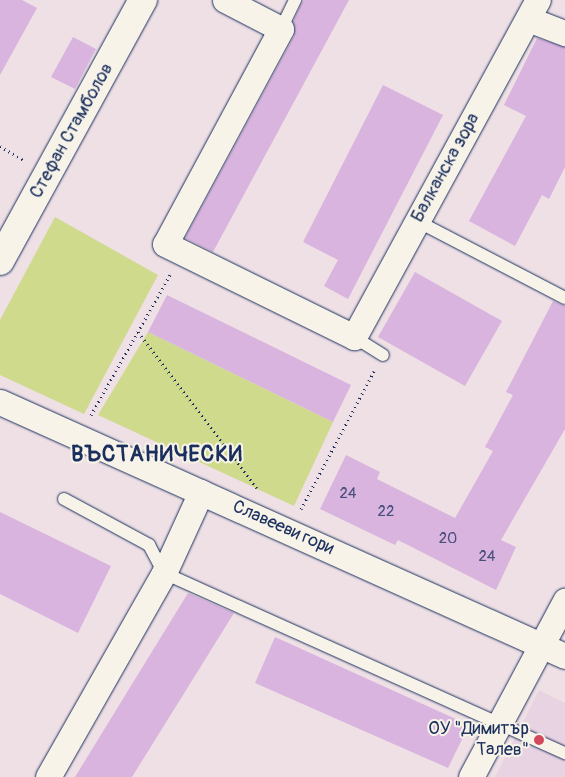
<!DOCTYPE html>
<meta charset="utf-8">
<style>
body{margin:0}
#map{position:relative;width:565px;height:777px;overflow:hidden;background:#eee0e5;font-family:Pangolin,sans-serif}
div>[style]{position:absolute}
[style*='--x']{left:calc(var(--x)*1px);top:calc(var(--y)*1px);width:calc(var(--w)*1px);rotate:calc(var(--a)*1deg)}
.built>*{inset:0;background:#e8d3e3}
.green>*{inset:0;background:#cfda8d}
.building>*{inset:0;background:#d9b4de}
.path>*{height:3px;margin-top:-1.5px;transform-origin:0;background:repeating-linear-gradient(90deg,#1b2f5e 0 1px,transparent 0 5px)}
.roads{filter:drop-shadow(0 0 1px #1b2f5e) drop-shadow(0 0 1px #1b2f5e)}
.lane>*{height:12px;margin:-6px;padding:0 6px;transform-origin:6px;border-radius:6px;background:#f7f3e8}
.street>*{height:25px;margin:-12.5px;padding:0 12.5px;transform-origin:12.5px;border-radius:12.5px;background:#f7f3e8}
.secondary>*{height:28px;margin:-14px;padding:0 14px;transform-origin:14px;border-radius:14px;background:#f7f3e8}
.dots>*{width:14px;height:14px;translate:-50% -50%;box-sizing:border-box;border:2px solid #f7f3e8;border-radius:50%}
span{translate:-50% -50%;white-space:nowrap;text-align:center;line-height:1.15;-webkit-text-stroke:4px #f7f3e8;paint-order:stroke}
.number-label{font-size:15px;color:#4a507e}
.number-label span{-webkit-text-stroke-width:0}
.street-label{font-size:18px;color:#1b2f5e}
.poi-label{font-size:18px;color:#1b2f5e}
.right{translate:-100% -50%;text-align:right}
.district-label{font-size:22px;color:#1b2f5e;font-weight:700;letter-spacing:1px}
</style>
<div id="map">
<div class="built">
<div style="clip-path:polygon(539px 690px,565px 703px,565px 777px,495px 777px)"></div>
</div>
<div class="green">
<div style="clip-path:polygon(55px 217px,158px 275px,84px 414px,0 375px,0 320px)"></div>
<div style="clip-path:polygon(148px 332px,333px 422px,294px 506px,98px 415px)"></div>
</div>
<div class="building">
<div style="clip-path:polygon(0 0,22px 0,37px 8px,0 75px)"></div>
<div style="clip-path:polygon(303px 0,349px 0,213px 252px,185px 238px,294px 36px,293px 22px)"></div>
<div style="clip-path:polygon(73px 37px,96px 49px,75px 89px,51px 77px)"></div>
<div style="clip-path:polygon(537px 38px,565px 47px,565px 167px,549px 199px,542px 195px,515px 246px,469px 221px,526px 116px,504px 105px)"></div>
<div style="clip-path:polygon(383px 85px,443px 115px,348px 299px,324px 286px,338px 260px,303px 242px)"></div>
<div style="clip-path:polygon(415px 272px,502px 321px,465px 386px,378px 337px)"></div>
<div style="clip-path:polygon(167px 295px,351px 385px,333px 422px,148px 332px)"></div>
<div style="clip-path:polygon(553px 301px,565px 306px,565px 429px,501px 540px,516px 547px,496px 590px,398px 540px,395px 545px,320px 509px,346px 455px,380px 472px,377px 479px,455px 518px,493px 451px,485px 447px,513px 395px,506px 392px)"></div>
<div style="clip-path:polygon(0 512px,111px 566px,78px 633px,0 594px)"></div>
<div style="clip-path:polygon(188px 593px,234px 613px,132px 777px,75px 777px)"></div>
<div style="clip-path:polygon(275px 637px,469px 725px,448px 768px,255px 683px)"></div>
</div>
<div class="path">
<div style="--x:0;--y:146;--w:29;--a:31"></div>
<div style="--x:138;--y:332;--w:196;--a:52.7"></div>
<div style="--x:91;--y:415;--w:161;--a:-60.6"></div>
<div style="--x:301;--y:509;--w:156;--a:-62.1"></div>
</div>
<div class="roads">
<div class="lane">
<div style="--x:281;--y:29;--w:32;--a:-64"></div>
<div style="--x:417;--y:221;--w:167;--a:27.5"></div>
<div style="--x:354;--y:337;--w:34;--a:32"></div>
<div style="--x:64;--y:499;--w:97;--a:28.4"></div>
<div style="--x:149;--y:545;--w:32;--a:62"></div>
<div style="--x:164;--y:573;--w:440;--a:24.2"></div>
</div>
<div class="street">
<div style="--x:225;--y:0;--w:63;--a:27.4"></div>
<div style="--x:281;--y:29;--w:244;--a:118.3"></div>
<div style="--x:165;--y:244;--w:211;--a:26.2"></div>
<div style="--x:354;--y:337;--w:384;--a:-61.4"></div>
<div style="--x:528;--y:19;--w:40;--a:21"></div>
<div style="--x:0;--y:402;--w:619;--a:24.21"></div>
<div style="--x:48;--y:777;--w:235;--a:-60.4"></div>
<div style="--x:164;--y:573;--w:89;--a:-65.4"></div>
<div style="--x:471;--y:777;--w:200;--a:-61.9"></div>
</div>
<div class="secondary">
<div style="--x:0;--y:261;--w:298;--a:-61.3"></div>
</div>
</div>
<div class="dots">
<div style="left:539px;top:740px;background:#d1495b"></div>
</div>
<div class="number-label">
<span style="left:348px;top:494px">24</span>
<span style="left:386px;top:512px">22</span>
<span style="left:448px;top:539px">20</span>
<span style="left:487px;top:557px">24</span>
</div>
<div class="street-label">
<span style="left:72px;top:131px;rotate:-61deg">Стефан Стамболов</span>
<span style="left:446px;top:168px;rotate:-61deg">Балканска зора</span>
<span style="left:283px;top:528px;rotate:24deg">Славееви гори</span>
</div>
<div class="poi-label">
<span class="right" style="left:529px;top:740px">ОУ "Димитър<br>Талев"</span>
</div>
<div class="district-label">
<span style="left:157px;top:455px">ВЪСТАНИЧЕСКИ</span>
</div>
</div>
